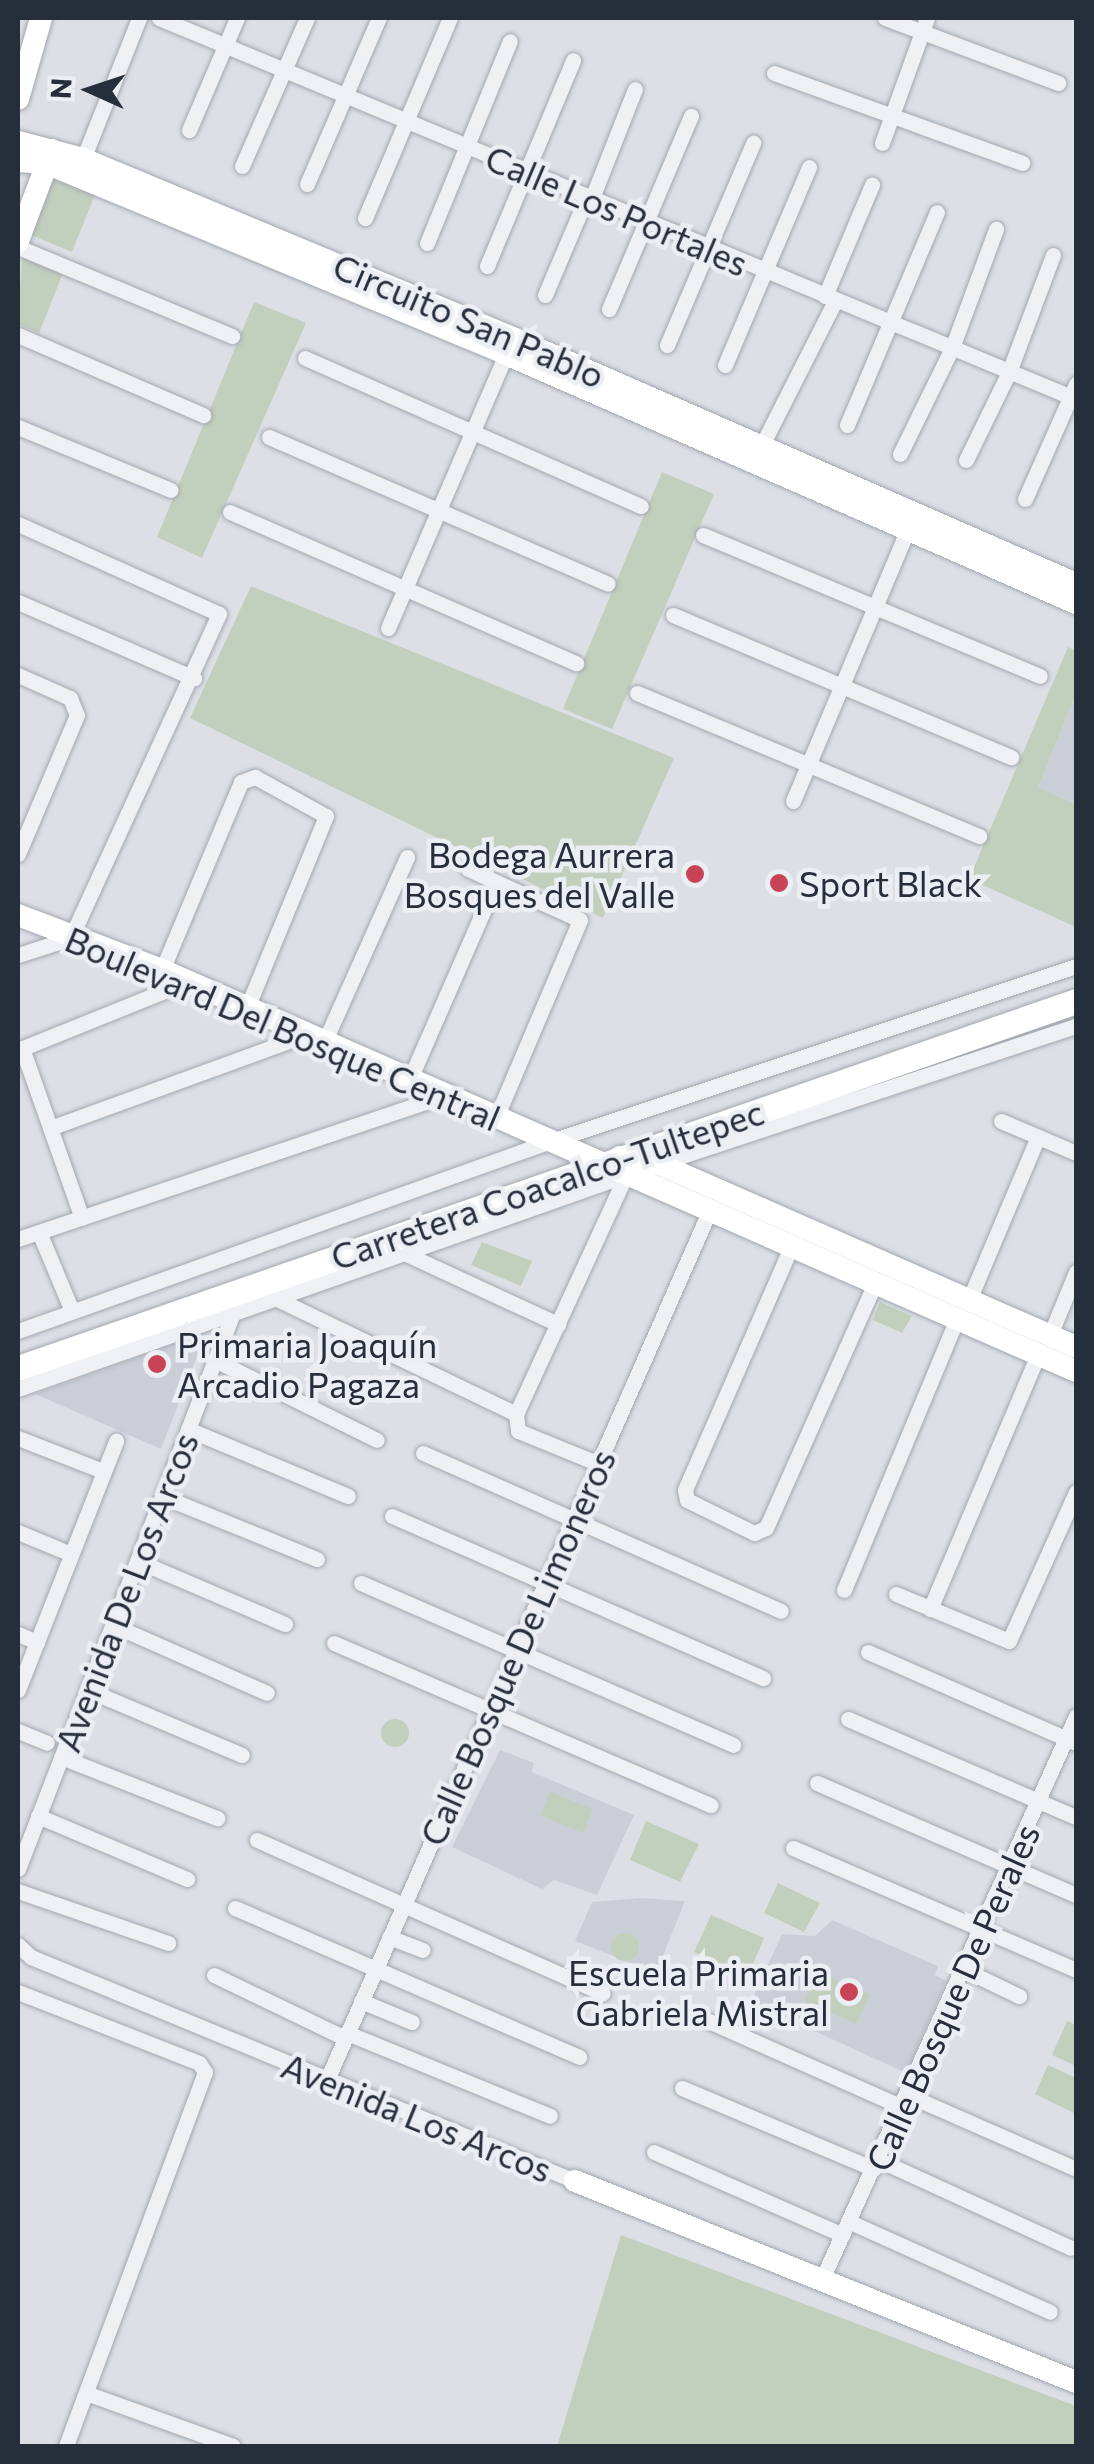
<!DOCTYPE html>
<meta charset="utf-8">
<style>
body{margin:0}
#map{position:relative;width:1094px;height:2464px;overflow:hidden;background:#dce0e6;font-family:Commissioner,sans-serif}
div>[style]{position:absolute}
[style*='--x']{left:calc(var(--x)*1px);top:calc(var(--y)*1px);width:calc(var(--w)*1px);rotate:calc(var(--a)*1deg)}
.built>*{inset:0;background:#cacfd7}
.green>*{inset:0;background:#c2cfbd}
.round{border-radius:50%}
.roads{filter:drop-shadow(0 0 2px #a2a7af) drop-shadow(0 0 2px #a2a7af)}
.street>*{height:15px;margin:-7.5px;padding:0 7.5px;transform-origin:7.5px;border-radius:7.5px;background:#eff0f4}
.secondary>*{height:22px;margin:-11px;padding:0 11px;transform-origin:11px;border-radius:11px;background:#fff}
.primary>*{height:25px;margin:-12.5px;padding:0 12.5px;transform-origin:12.5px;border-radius:12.5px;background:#fff}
.dots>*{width:28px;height:28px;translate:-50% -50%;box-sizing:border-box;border:5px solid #ebeff4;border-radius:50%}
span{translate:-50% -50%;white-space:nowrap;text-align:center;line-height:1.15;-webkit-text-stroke:9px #ebeff4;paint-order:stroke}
.street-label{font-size:35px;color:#262e3b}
.poi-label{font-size:35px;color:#262e3b}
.right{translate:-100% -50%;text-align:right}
.left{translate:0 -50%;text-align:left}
.frame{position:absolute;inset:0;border:20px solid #262e3b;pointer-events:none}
.north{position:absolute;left:40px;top:40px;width:100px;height:100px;-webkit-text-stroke:8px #ebeff4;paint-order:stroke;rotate:273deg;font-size:28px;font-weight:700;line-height:40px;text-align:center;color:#262e3b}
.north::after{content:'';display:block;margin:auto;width:35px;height:45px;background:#262e3b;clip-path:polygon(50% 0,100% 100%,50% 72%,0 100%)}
</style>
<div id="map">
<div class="built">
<div style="clip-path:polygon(1076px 694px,1076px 804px,1038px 787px)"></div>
<div style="clip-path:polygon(206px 1333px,161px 1449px,35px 1394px)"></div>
<div style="clip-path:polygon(500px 1750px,534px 1763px,532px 1772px,634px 1815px,597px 1895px,554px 1880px,542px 1889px,452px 1847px)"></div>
<div style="clip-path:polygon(641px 1898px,685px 1901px,656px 1973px,575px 1941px,592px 1902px)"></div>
<div style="clip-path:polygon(832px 1920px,938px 1966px,935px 1975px,946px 1981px,906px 2073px,751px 2002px,782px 1934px,815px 1936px)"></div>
</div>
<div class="green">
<div style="clip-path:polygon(55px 176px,96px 192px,72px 252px,31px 235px)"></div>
<div style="clip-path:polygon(22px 257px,63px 273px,39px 333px,18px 324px)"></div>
<div style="clip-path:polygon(254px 302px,306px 323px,202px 558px,157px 537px)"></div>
<div style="clip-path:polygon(662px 472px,714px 494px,612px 729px,563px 709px)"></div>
<div style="clip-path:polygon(251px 586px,674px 758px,603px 918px,190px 718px)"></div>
<div style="clip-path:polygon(1068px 647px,1076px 651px,1076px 694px,1038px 787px,1076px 804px,1076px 927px,969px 879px)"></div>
<div style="clip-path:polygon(482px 1242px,532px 1261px,521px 1286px,471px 1265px)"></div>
<div style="clip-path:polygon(880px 1302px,912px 1316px,902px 1333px,873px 1320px)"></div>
<div class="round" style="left:381px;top:1719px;width:28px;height:28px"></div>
<div style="clip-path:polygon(550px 1792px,593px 1809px,583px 1833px,540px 1815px)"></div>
<div style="clip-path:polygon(646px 1821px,699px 1844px,680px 1882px,630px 1860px)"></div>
<div style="clip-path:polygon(778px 1883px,820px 1903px,804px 1932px,764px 1913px)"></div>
<div style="clip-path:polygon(711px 1915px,764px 1938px,748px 1976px,694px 1952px)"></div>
<div class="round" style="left:611px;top:1933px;width:28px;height:28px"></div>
<div style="clip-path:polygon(818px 1972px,869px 1994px,857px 2024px,805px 2002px)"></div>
<div style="clip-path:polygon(1067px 2021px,1076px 2025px,1076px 2066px,1052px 2055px)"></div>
<div style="clip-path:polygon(1048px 2065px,1076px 2078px,1076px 2114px,1035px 2094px)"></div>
<div style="clip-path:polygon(621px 2235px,1076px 2406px,1076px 2446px,557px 2446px)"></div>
</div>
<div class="roads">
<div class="street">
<div style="--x:159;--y:18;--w:993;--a:22.56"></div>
<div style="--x:885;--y:18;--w:185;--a:20.6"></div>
<div style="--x:774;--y:73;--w:264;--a:19.9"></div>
<div style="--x:189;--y:130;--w:122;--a:-66.8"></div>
<div style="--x:882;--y:143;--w:133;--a:-70.2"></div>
<div style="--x:83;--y:159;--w:152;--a:-68.3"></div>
<div style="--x:242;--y:166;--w:162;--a:-66.3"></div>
<div style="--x:307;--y:184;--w:181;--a:-66.6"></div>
<div style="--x:592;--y:198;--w:117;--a:-68.5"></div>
<div style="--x:365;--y:218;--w:217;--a:-67"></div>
<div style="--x:427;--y:243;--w:218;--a:-67.7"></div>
<div style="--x:18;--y:247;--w:232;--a:22.6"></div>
<div style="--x:487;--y:266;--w:223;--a:-67.3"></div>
<div style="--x:545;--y:295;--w:108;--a:-67"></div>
<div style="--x:825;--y:296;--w:121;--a:-67.1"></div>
<div style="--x:609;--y:309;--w:210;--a:-67"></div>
<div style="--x:18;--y:335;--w:202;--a:23.4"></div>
<div style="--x:667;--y:345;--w:220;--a:-66.9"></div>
<div style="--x:305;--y:358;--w:367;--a:23.8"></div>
<div style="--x:725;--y:365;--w:215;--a:-67"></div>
<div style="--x:847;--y:425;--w:231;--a:-67.1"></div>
<div style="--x:18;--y:427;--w:165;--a:22.4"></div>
<div style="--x:269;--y:437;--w:369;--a:23.4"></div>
<div style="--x:763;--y:443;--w:159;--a:-63.1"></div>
<div style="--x:900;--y:454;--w:118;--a:-63.9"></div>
<div style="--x:952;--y:348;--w:127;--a:-69.7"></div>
<div style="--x:966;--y:460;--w:98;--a:-64"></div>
<div style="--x:1009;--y:372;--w:125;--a:-69.4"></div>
<div style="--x:1025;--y:499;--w:126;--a:-66.1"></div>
<div style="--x:230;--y:512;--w:378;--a:23.6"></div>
<div style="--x:18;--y:524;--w:220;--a:24.1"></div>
<div style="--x:219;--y:614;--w:356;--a:114.6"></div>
<div style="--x:71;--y:938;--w:56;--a:162.2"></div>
<div style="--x:703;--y:535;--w:365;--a:22.7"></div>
<div style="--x:18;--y:602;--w:192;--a:23.4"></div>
<div style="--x:673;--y:615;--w:367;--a:22.8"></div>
<div style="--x:388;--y:628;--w:306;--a:-66.7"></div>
<div style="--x:18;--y:675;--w:57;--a:23.9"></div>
<div style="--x:70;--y:698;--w:18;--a:68"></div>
<div style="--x:77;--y:715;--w:151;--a:113"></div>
<div style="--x:637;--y:693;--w:371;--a:22.7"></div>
<div style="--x:793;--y:801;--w:301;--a:-67.1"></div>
<div style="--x:468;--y:869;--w:123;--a:24.5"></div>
<div style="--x:580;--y:920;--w:215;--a:113"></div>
<div style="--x:162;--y:970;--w:204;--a:-67.2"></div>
<div style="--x:241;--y:782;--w:15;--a:-20"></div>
<div style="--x:255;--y:777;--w:81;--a:28.8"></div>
<div style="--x:326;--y:816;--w:208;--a:112.4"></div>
<div style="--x:323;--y:1045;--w:206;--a:-65.9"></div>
<div style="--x:22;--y:1048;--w:180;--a:70.6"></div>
<div style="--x:18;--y:1050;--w:181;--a:-22"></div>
<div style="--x:409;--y:1081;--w:217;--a:-66.4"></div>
<div style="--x:1001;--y:1121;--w:82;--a:23.1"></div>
<div style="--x:50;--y:1128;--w:271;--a:-20"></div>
<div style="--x:658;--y:1164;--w:440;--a:-18.3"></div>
<div style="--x:39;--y:1232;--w:86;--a:67.3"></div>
<div style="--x:18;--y:1239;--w:446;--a:-18.6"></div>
<div style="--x:791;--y:1247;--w:265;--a:113.6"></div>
<div style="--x:685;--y:1490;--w:10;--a:79"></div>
<div style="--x:687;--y:1500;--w:75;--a:26.2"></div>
<div style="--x:754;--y:1533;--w:13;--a:-23"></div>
<div style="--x:766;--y:1528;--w:268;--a:-66"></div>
<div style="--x:404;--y:1253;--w:170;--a:24.8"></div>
<div style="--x:273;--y:1297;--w:270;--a:25.7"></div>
<div style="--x:969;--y:1300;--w:177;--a:-67.1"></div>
<div style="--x:18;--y:1331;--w:563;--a:-19.63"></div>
<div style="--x:548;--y:1142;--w:557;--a:-18.43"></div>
<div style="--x:1050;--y:1335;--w:68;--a:-67.6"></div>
<div style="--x:217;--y:1361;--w:178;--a:26.3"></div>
<div style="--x:18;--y:1389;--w:651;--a:-19.38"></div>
<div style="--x:516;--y:1414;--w:263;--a:-65.3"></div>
<div style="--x:516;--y:1414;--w:17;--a:83"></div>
<div style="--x:518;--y:1431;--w:85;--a:22.1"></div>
<div style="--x:190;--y:1430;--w:171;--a:22.7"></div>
<div style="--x:18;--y:1438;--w:91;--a:21.2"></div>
<div style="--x:423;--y:1453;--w:391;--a:23.8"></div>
<div style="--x:164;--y:1497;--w:165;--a:22.1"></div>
<div style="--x:392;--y:1516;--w:405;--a:23.6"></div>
<div style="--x:18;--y:1532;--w:57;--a:22.5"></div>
<div style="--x:138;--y:1561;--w:160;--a:23.2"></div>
<div style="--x:361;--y:1583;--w:406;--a:23.5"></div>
<div style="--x:844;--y:1590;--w:295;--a:-67.4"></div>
<div style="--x:896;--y:1594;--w:122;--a:22.6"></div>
<div style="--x:1009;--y:1641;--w:163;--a:-65.8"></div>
<div style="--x:930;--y:1609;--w:277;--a:-67"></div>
<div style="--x:113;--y:1625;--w:168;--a:23.8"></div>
<div style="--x:18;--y:1634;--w:21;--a:23"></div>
<div style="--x:334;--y:1643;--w:410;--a:23.3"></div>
<div style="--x:868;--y:1652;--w:227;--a:23.6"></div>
<div style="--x:18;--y:1690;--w:268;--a:-68.5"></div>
<div style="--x:88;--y:1690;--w:167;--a:22.9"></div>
<div style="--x:848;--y:1719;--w:248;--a:23.3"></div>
<div style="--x:18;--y:1731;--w:31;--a:22"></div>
<div style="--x:61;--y:1757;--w:168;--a:21.4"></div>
<div style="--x:817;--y:1783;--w:282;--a:23.4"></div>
<div style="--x:38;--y:1816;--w:162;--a:22.9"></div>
<div style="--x:257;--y:1840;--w:378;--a:23.9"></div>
<div style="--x:793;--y:1848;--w:308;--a:23.3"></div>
<div style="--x:18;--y:1869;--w:596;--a:-68.86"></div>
<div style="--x:18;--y:1891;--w:159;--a:19.1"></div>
<div style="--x:235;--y:1908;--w:375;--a:23.4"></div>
<div style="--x:389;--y:1937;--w:36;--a:21"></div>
<div style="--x:18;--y:1945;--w:18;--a:43"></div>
<div style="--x:31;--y:1957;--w:588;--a:22.38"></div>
<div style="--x:967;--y:1971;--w:58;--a:25.7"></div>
<div style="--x:214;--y:1975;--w:145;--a:25.7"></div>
<div style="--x:18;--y:1992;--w:194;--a:21.4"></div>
<div style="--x:199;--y:2063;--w:11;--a:56"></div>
<div style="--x:205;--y:2072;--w:399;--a:110.4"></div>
<div style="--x:361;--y:2001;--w:55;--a:22.4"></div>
<div style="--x:706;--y:2020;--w:218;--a:23.9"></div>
<div style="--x:347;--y:2033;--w:219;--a:22.2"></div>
<div style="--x:326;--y:2082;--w:951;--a:-66.24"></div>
<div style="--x:682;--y:2088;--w:208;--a:22.9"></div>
<div style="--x:910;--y:2096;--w:181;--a:23.7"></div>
<div style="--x:654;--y:2152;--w:206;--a:23.7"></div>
<div style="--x:879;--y:2160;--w:211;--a:24.6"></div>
<div style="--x:850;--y:2222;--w:219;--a:24.2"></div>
<div style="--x:823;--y:2277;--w:615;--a:-65.73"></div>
<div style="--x:86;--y:2393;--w:156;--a:19.8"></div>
</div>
<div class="secondary">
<div style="--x:18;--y:99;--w:84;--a:-74.1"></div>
<div style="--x:18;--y:142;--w:67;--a:14.7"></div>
<div style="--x:83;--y:159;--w:466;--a:22.6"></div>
<div style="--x:513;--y:338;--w:614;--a:23.6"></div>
<div style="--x:18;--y:161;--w:28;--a:4"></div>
<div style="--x:46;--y:163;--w:498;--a:22.5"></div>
<div style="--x:506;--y:354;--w:622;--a:23.6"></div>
<div style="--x:18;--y:241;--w:97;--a:-69.5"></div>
<div style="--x:18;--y:915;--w:154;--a:20.9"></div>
<div style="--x:162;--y:970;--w:998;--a:23.69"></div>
<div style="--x:620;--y:1157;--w:40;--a:10"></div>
<div style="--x:659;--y:1164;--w:455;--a:23.7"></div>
<div style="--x:575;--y:2181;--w:540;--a:21.86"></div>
</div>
<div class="primary">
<div style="--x:18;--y:1368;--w:1120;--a:-19.13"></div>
</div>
</div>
<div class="dots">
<div style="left:695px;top:874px;background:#c84355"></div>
<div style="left:779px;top:883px;background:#c84355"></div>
<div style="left:157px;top:1364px;background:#c84355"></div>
<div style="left:849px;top:1992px;background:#c84355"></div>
</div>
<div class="street-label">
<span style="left:617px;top:210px;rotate:23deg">Calle Los Portales</span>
<span style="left:469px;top:320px;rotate:23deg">Circuito San Pablo</span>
<span style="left:283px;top:1028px;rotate:23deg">Boulevard Del Bosque Central</span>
<span style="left:547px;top:1184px;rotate:-19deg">Carretera Coacalco-Tultepec</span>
<span style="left:126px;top:1592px;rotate:-69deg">Avenida De Los Arcos</span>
<span style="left:517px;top:1647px;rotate:-66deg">Calle Bosque De Limoneros</span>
<span style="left:952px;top:1997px;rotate:-66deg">Calle Bosque De Perales</span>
<span style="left:417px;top:2117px;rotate:22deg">Avenida Los Arcos</span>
</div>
<div class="poi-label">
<span class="right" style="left:675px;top:874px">Bodega Aurrera<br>Bosques del Valle</span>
<span class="left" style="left:799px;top:883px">Sport Black</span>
<span class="left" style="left:177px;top:1364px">Primaria Joaquín<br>Arcadio Pagaza</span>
<span class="right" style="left:829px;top:1992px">Escuela Primaria<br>Gabriela Mistral</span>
</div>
<div class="frame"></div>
<div class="north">N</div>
</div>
